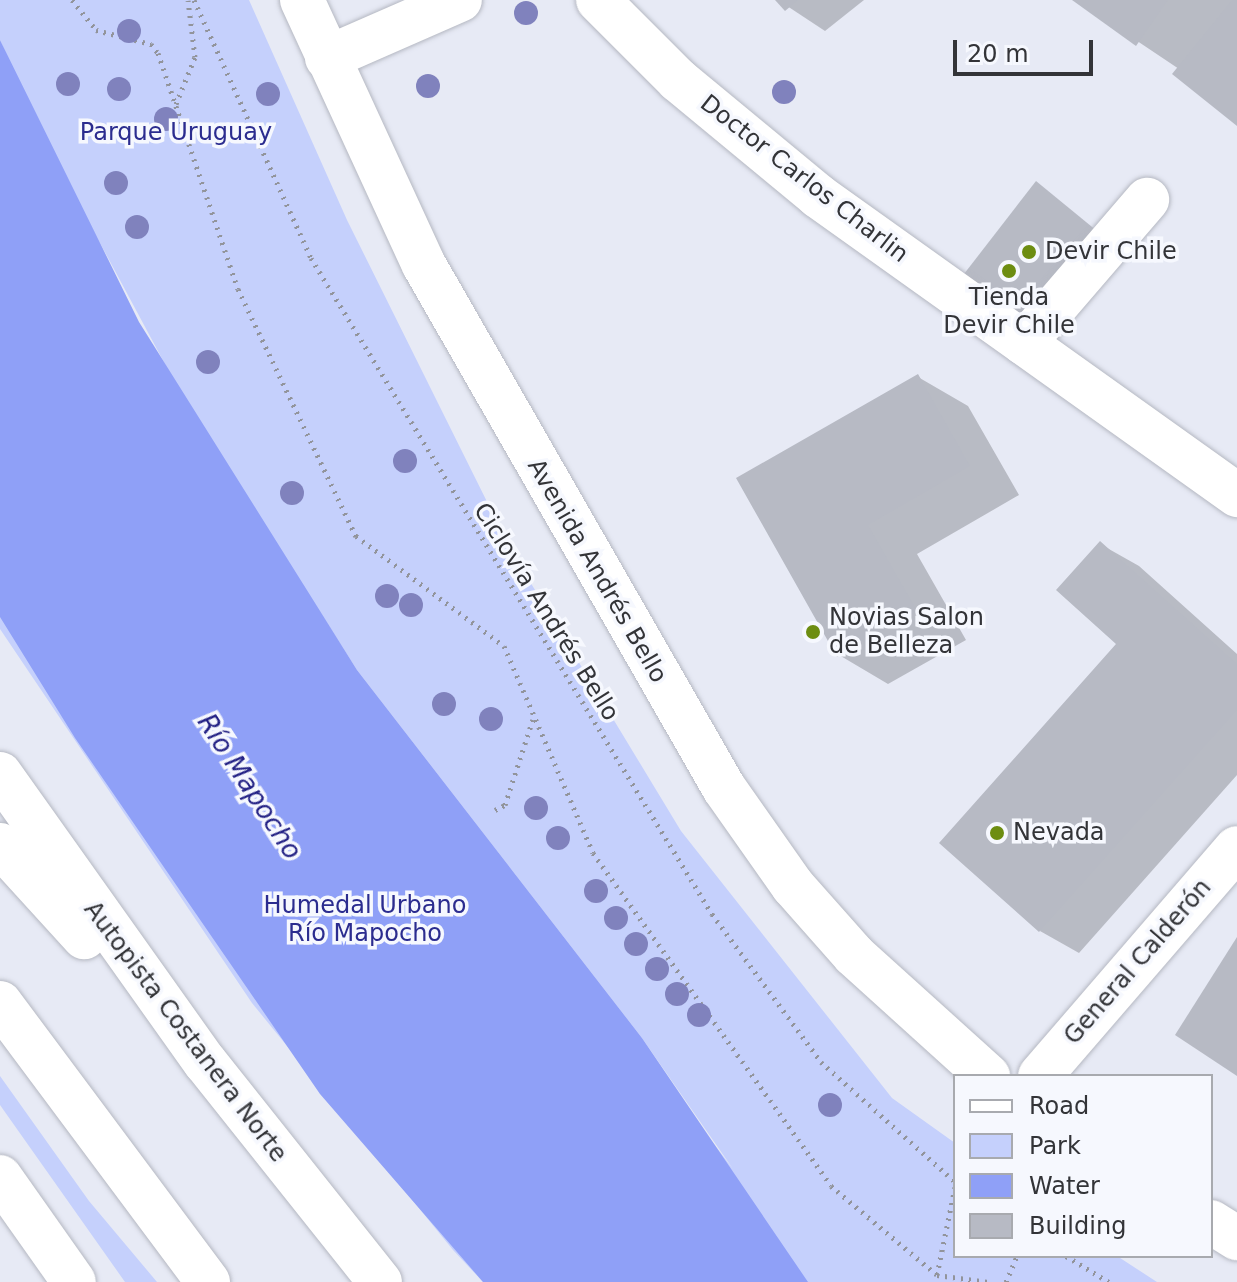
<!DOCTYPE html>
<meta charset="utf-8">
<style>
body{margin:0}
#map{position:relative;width:1237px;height:1282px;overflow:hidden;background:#e7eaf5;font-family:"DejaVu Sans",sans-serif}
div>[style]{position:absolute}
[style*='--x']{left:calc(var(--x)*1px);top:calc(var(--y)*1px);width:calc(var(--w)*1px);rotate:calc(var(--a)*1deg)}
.green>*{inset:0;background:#c5d0fc}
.water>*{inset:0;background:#8fa0f7}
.shadow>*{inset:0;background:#0003}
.building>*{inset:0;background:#b7bac4}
.path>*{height:5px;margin-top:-2.5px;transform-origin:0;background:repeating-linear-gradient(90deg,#92949b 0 2px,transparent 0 8px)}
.roads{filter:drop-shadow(0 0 2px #b5b8c2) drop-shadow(0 0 2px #b5b8c2)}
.minor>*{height:44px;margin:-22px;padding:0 22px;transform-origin:22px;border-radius:22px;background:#fff}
.tertiary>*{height:44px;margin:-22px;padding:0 22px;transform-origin:22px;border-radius:22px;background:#fff}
.primary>*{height:44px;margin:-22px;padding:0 22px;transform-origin:22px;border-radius:22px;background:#fff}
.motorway>*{height:44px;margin:-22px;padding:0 22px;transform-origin:22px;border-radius:22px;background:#fff}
.trees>*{width:24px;height:24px;margin:-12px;border-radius:50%;background:#8082bd}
.dots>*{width:22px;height:22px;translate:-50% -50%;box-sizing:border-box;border:4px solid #f6f8fe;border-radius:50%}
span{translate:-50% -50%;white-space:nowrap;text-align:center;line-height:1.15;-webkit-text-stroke:7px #f6f8fe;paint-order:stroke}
.park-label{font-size:24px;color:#2b2c8f}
.street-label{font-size:24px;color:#333438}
.poi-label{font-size:24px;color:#333438}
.left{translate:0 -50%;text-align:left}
.water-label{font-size:26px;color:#242285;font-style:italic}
.legend{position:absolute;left:953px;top:1074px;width:260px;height:184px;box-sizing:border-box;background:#f6f8fe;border:2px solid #a8aaaf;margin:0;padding:10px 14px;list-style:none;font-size:24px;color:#333438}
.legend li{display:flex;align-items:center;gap:16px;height:40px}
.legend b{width:40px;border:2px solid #a8aaaf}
.scale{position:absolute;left:953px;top:40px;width:140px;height:36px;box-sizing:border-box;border:4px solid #333438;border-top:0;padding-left:10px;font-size:24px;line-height:28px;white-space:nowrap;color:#333438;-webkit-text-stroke:6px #f6f8fe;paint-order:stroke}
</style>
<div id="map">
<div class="green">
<div style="clip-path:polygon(0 0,249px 0,347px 220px,512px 552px,681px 831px,892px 1098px,955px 1143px,955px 1256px,1117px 1256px,1157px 1282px,483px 1282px,453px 1250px,252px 1003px,0 629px,0 65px,72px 220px,347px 664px,733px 1169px,642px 1038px,357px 670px,181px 394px,40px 131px,0 40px)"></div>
<div style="clip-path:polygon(0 1076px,89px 1201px,157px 1282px,125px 1282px,0 1105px)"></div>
</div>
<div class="water">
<div style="clip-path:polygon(0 40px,139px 322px,357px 670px,642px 1038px,808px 1282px,483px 1282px,320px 1094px,75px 738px,0 617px)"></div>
</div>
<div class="shadow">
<div style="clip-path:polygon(778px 0,864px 0,825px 31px)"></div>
<div style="clip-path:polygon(1076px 0,1237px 0,1237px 124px,1179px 69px)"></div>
<div style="clip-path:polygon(918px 377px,968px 406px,1019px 495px,917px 554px,966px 640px,888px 684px,839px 655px,739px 479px)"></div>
<div style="clip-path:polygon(1100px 544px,1139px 566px,1237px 654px,1237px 775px,1079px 953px,1040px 931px,1119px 643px)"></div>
</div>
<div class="building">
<div style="clip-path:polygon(775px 0,798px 0,785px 11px)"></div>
<div style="clip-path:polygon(1072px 0,1168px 0,1136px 46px)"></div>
<div style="clip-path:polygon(1232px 0,1237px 0,1237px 126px,1172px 74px)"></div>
<div style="clip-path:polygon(1036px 181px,1097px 231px,1022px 315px,964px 274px)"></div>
<div style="clip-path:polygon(918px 374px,970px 466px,868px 525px,917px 611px,837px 657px,736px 478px)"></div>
<div style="clip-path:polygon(1100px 541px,1237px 664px,1237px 710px,1039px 932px,939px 843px,1116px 644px,1056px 590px)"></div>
<div style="clip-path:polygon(1237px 937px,1237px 1076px,1175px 1035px)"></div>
</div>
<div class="path">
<div style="--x:72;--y:0;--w:38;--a:51"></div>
<div style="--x:96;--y:30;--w:57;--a:14.3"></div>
<div style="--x:151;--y:44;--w:11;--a:52"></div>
<div style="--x:158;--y:53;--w:249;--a:71.3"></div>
<div style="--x:238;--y:289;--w:274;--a:64.5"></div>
<div style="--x:356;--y:536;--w:184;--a:36.6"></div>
<div style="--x:504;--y:646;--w:225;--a:66.7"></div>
<div style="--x:593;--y:853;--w:409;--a:54.4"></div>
<div style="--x:831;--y:1186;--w:138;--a:40"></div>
<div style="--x:937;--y:1275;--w:52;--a:7.7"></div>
<div style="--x:194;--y:0;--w:283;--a:65.6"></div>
<div style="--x:311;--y:258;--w:769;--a:58.56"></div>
<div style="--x:712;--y:914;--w:184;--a:53.6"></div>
<div style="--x:821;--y:1062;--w:180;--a:41.8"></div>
<div style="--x:176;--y:104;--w:51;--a:-68"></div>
<div style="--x:195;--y:57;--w:57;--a:-97"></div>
<div style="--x:495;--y:810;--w:11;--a:-27"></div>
<div style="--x:505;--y:805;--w:90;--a:-72"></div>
<div style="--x:1066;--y:1256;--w:50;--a:31.2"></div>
<div style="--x:937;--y:1275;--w:90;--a:-78.4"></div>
<div style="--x:1006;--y:1282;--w:28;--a:-67"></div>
</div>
<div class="roads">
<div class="minor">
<div style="--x:598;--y:0;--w:113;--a:45"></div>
<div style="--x:678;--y:80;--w:182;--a:39.6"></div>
<div style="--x:818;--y:196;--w:515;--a:35.51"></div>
<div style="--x:327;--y:58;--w:145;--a:-23.6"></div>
<div style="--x:1024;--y:343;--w:189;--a:-49.3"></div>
</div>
<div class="tertiary">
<div style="--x:1040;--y:1076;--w:301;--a:-49.2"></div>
</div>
<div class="primary">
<div style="--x:302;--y:0;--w:292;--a:65.3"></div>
<div style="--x:424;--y:265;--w:603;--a:60.16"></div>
<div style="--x:724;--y:788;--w:120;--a:54.9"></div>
<div style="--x:793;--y:886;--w:92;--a:48.5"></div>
<div style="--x:854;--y:955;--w:181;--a:42.1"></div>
<div style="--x:0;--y:1177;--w:128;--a:54.8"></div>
<div style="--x:1211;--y:1222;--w:31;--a:32"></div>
</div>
<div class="motorway">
<div style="--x:0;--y:774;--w:354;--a:54.6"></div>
<div style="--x:205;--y:1062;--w:281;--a:51.5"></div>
<div style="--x:0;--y:845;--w:125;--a:47.6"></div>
<div style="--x:0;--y:1003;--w:348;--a:53.3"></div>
</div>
</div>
<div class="trees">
<div style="left:526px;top:13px"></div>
<div style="left:129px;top:31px"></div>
<div style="left:68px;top:84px"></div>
<div style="left:428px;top:86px"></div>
<div style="left:119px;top:89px"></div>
<div style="left:784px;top:92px"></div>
<div style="left:268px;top:94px"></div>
<div style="left:166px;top:119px"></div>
<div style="left:116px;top:183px"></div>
<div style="left:137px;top:227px"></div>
<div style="left:208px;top:362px"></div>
<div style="left:405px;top:461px"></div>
<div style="left:292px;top:493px"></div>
<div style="left:387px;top:596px"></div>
<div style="left:411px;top:605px"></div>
<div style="left:444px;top:704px"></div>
<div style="left:491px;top:719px"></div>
<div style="left:536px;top:808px"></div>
<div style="left:558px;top:838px"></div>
<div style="left:596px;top:891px"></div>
<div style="left:616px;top:918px"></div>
<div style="left:636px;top:944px"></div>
<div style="left:657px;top:969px"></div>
<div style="left:677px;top:994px"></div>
<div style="left:699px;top:1015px"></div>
<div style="left:830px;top:1105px"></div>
</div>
<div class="dots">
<div style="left:1029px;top:252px;background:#6d8d11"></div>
<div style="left:1009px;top:271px;background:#6d8d11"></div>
<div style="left:813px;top:632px;background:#6d8d11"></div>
<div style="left:997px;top:833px;background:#6d8d11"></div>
</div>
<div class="park-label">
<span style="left:176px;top:133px">Parque Uruguay</span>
<span style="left:365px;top:920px">Humedal Urbano<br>Río Mapocho</span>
</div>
<div class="street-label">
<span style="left:804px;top:179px;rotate:38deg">Doctor Carlos Charlin</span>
<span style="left:597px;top:571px;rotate:60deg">Avenida Andrés Bello</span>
<span style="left:546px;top:612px;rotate:58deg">Ciclovía Andrés Bello</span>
<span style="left:1138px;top:962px;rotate:-49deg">General Calderón</span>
<span style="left:185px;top:1032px;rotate:53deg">Autopista Costanera Norte</span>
</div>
<div class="poi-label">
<span class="left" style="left:1045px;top:252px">Devir Chile</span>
<span style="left:1009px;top:312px">Tienda<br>Devir Chile</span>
<span class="left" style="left:829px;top:632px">Novias Salon<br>de Belleza</span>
<span class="left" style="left:1013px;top:833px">Nevada</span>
</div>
<div class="water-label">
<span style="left:249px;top:787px;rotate:57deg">Río Mapocho</span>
</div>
<ul class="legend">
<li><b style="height:10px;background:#fff"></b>Road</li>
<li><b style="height:22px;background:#c5d0fc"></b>Park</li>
<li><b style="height:22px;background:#8fa0f7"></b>Water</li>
<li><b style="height:22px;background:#b7bac4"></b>Building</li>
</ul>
<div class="scale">20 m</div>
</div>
